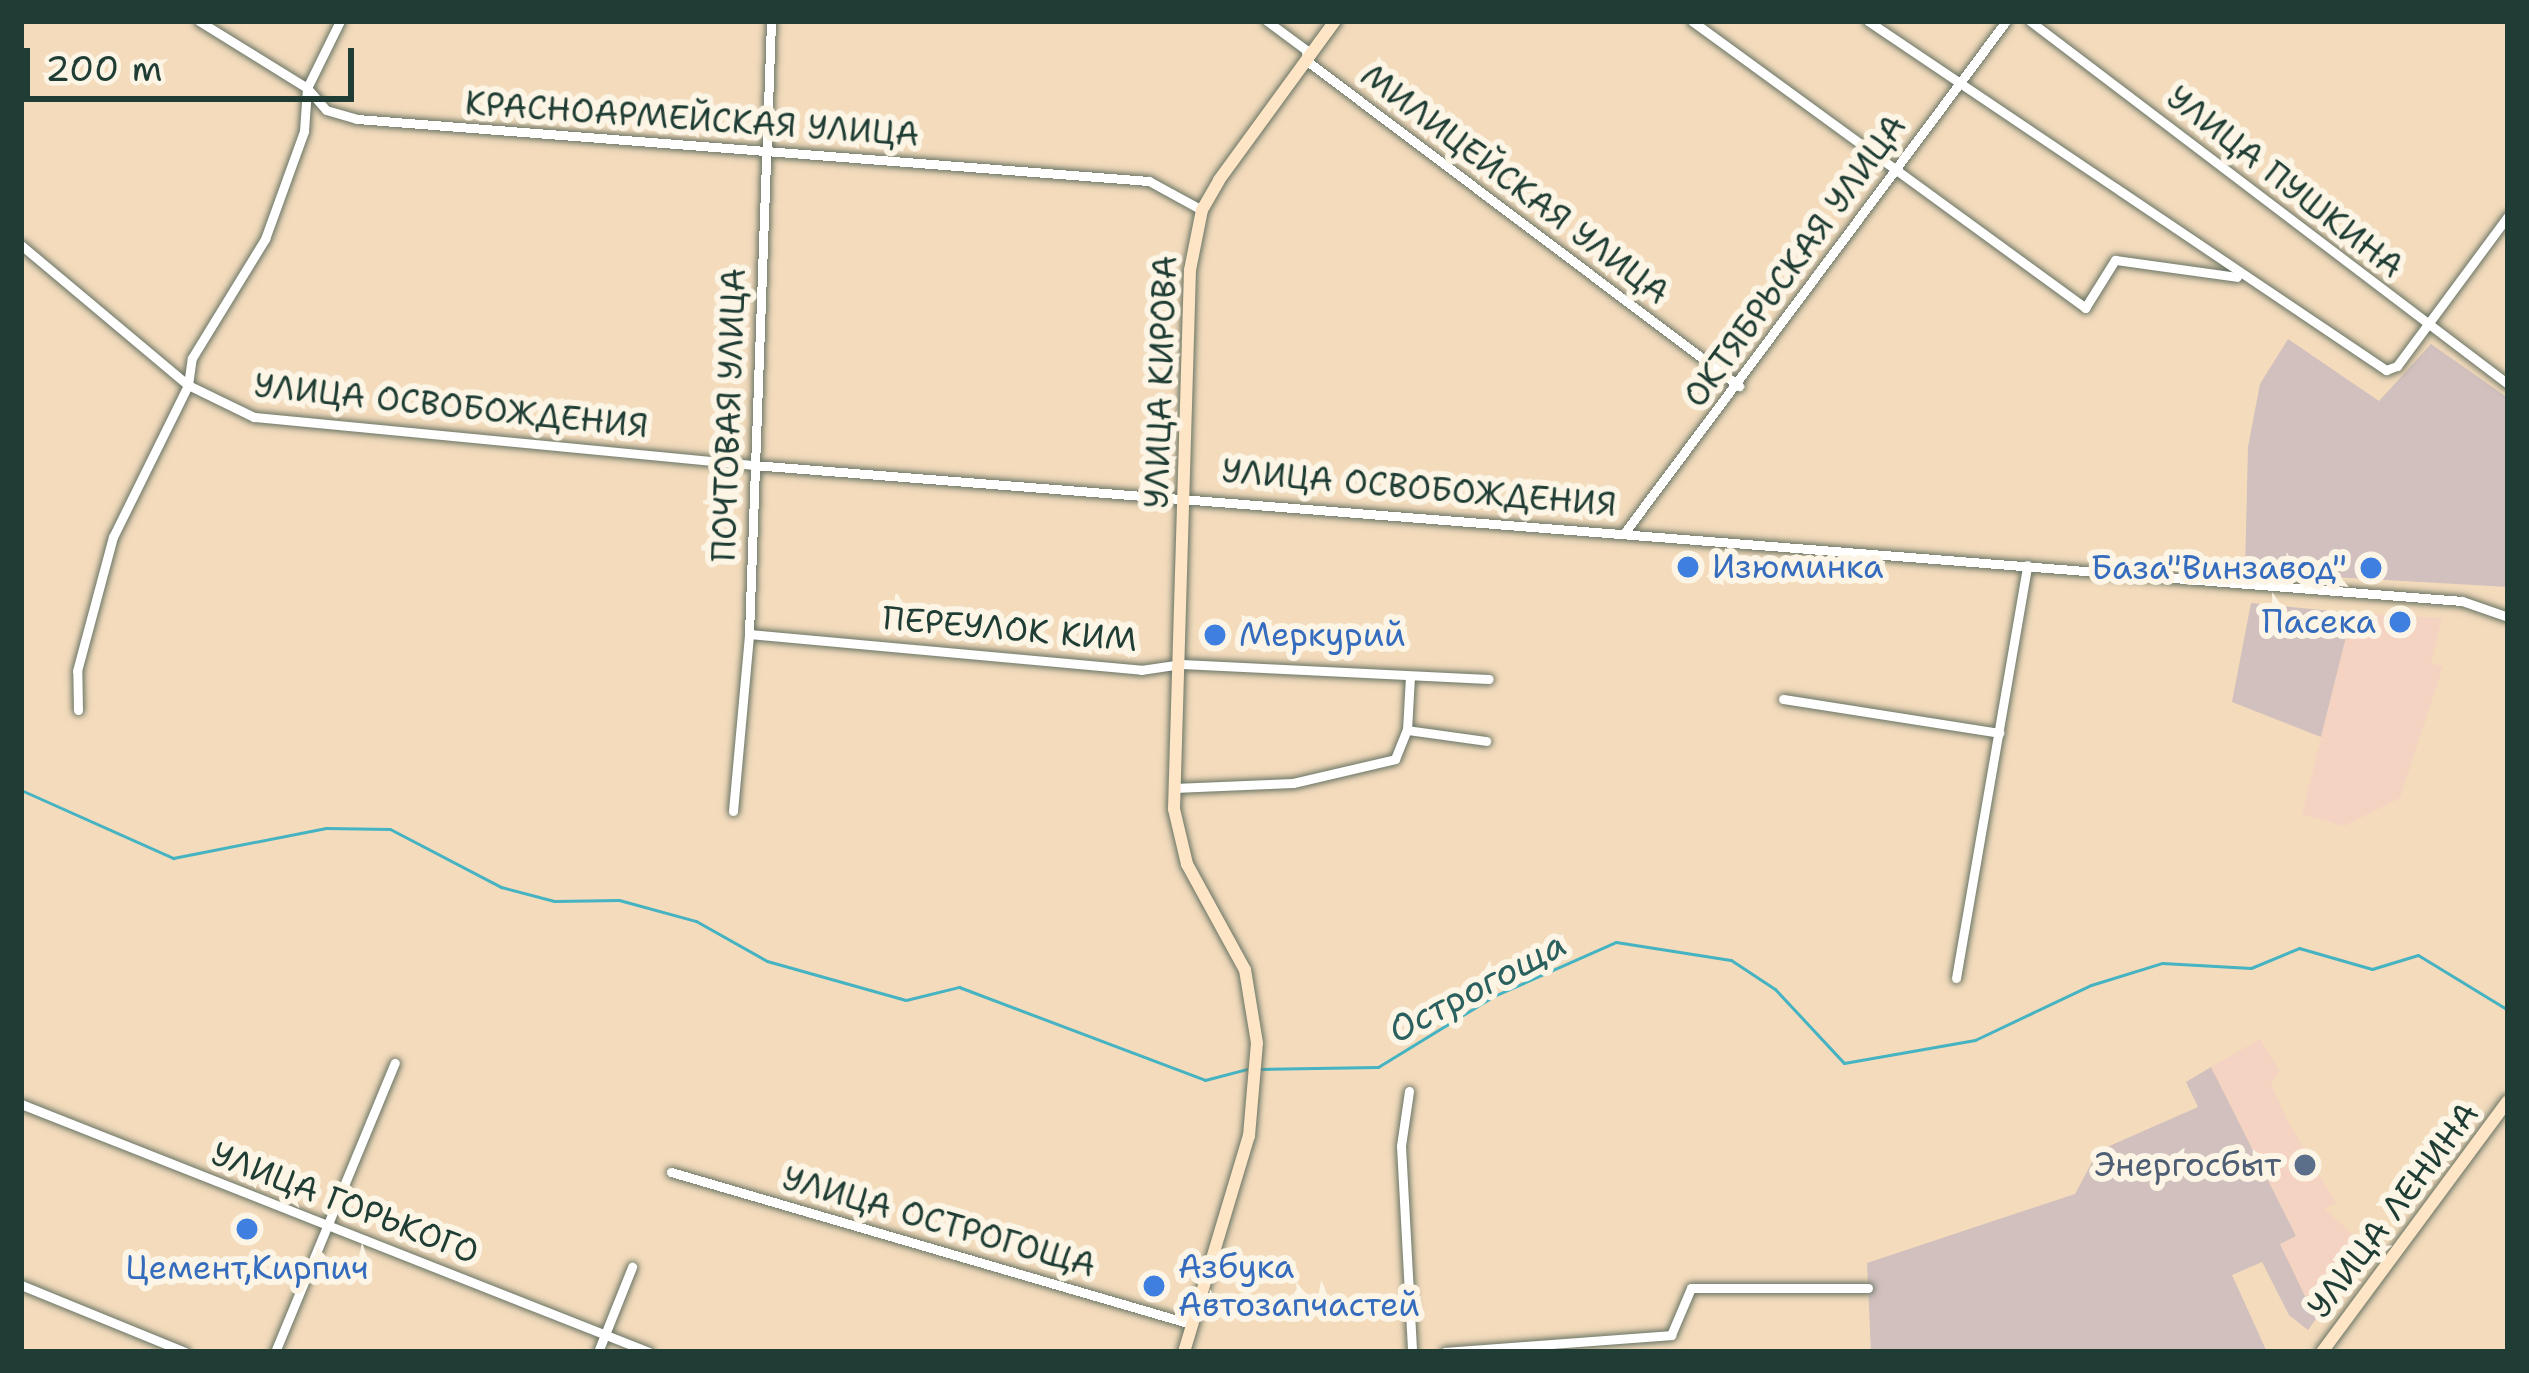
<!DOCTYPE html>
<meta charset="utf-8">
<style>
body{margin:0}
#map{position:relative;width:2529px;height:1373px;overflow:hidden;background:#f3dbbc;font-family:"Shantell Sans",sans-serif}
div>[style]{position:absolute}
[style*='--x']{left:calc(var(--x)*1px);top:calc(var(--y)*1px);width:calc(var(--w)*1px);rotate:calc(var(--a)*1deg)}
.built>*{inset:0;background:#f5d3c2}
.industrial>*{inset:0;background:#d1c0bd}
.stream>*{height:3px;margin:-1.5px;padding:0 1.5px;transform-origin:1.5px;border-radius:1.5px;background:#45b3c1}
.roads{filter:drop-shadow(0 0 3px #697464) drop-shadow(0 0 3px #697464)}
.street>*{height:9px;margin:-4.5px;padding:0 4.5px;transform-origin:4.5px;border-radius:4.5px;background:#fff}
.secondary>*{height:12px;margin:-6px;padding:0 6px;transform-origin:6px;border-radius:6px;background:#fee5c5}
.dots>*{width:33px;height:33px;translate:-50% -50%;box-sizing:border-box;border:6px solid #fcf5e5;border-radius:50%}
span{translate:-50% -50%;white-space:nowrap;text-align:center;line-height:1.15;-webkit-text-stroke:12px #fcf5e5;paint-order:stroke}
.street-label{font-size:33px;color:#1f3d34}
.shop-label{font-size:33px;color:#366cbe}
.left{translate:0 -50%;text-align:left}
.right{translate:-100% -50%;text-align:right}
.service-label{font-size:33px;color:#4e5e75}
.water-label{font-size:36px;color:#2a605e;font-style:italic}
.frame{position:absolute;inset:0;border:24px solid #1f3d34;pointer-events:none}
.scale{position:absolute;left:24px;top:48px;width:330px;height:54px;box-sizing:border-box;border:6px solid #1f3d34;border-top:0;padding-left:15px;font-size:36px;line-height:42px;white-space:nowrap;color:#1f3d34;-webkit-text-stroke:9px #fcf5e5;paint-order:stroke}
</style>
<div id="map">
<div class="built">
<div style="clip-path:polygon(2352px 613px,2442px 618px,2431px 663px,2443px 667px,2400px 798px,2344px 826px,2302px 814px)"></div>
<div style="clip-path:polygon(2260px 1039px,2280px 1072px,2271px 1083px,2286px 1118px,2336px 1203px,2325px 1209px,2369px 1250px,2316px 1319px,2280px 1244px,2296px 1235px,2211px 1067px)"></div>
</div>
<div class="industrial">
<div style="clip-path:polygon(2288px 339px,2379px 401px,2431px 344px,2508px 398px,2508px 587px,2245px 572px,2248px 447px,2260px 384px)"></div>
<div style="clip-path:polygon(2251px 603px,2352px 613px,2321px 737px,2232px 702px)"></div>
<div style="clip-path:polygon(2211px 1067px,2296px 1236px,2280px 1244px,2316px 1319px,2308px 1330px,2289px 1315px,2262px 1262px,2232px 1275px,2267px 1352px,1871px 1352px,1867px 1263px,2075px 1194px,2098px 1151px,2198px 1107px,2186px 1082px)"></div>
</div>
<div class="stream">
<div style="--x:21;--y:790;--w:167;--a:24.1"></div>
<div style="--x:173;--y:858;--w:156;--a:-11.1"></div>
<div style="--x:326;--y:828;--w:64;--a:0.9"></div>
<div style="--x:390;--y:829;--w:125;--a:27.6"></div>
<div style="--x:501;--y:887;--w:55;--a:14.8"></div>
<div style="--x:554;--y:901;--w:65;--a:-0.9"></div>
<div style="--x:619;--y:900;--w:80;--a:15.3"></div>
<div style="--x:696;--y:921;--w:81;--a:29.4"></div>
<div style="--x:767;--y:961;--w:144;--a:15.7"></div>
<div style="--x:906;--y:1000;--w:55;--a:-13.8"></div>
<div style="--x:959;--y:987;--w:263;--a:20.7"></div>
<div style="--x:1205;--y:1080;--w:43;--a:-14.7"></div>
<div style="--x:1257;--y:1069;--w:121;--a:-0.9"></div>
<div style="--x:1378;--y:1067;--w:136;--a:-31.5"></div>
<div style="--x:1494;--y:996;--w:133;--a:-23.9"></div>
<div style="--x:1616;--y:942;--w:116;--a:8.9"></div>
<div style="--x:1731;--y:960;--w:53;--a:33.4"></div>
<div style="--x:1775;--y:989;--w:101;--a:47"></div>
<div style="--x:1844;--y:1063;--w:133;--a:-10"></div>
<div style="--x:1975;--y:1040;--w:128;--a:-25.4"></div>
<div style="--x:2091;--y:985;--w:74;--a:-17.2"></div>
<div style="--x:2162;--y:963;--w:89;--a:3.2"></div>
<div style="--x:2251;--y:968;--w:52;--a:-22.6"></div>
<div style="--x:2299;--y:948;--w:76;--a:16"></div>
<div style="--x:2372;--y:969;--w:48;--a:-16.9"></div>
<div style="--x:2418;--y:955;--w:105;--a:31.4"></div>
</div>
<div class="roads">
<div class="street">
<div style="--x:199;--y:21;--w:127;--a:31.8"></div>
<div style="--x:307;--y:88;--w:29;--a:49"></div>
<div style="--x:326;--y:110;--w:32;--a:16"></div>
<div style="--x:357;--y:119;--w:794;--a:4.48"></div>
<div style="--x:1149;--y:181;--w:60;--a:28.7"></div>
<div style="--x:1267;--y:21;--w:49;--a:36.6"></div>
<div style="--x:1306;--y:50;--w:11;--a:85"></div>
<div style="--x:1307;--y:61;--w:541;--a:36.95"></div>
<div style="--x:1692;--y:21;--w:487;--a:36.1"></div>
<div style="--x:2085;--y:308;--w:57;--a:-58"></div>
<div style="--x:2115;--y:260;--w:123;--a:7.9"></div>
<div style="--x:1868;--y:21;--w:625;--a:33.97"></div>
<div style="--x:2386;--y:370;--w:12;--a:-20"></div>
<div style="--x:2397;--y:366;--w:187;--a:-53.5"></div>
<div style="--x:2030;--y:21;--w:600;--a:37.21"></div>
<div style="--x:21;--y:245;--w:218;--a:40"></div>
<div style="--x:188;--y:385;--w:73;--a:25.9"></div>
<div style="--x:254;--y:417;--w:501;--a:5.49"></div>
<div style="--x:753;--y:465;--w:1714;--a:4.55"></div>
<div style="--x:2462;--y:601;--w:49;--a:19.2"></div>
<div style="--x:1625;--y:532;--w:637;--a:-53.29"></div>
<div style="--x:749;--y:634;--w:394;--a:5.2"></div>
<div style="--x:1141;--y:670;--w:40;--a:-8.5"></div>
<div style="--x:1181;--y:664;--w:308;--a:2.8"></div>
<div style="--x:1783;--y:699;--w:219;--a:8.9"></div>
<div style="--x:78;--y:710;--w:39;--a:-91"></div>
<div style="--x:77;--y:671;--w:139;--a:-75"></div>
<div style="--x:113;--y:537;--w:169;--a:-63.7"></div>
<div style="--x:188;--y:385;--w:27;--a:-82"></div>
<div style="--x:192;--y:358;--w:140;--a:-58.5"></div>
<div style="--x:265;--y:239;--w:115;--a:-70.1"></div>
<div style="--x:304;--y:131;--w:43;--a:-86"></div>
<div style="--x:307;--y:88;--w:75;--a:-63.8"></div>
<div style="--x:1407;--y:730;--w:80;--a:7.9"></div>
<div style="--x:1174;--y:788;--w:119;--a:-2.4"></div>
<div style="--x:1293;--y:783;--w:105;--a:-13.2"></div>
<div style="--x:1395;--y:759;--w:31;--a:-68"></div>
<div style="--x:1407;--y:730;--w:54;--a:-86.8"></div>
<div style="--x:733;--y:811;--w:178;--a:-84.8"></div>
<div style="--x:749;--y:634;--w:613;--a:-87.94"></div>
<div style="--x:1956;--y:978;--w:419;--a:-80.2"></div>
<div style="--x:1409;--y:1091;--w:56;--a:98.3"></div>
<div style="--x:1401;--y:1146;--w:206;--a:86.9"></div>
<div style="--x:21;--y:1104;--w:675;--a:21.55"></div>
<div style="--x:671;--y:1172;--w:542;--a:16.29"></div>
<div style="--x:21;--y:1285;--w:177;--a:22.2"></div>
<div style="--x:275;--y:1352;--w:313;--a:-67.5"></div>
<div style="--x:598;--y:1352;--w:92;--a:-68.2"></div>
<div style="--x:1445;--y:1352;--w:227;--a:-4.3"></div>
<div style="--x:1671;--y:1335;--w:51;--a:-66.9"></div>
<div style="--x:1691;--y:1288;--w:177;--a:0"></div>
</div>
<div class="secondary">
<div style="--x:1184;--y:1352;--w:226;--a:-73.3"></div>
<div style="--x:1249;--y:1136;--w:93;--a:-85.1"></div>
<div style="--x:1257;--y:1043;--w:74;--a:-99.3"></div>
<div style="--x:1245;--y:970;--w:121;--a:-118.7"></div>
<div style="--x:1187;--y:864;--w:57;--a:-103.3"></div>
<div style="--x:1174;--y:809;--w:539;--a:-88.3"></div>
<div style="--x:1190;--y:270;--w:61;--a:-78.7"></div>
<div style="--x:1202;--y:210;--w:34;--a:-60"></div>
<div style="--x:1219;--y:180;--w:197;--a:-53.9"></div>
<div style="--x:2322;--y:1352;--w:312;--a:-53.5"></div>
</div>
</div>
<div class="dots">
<div style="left:1688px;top:567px;background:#3f7fe0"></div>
<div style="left:2371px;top:568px;background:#3f7fe0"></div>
<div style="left:2400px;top:622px;background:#3f7fe0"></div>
<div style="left:1215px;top:635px;background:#3f7fe0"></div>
<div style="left:2305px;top:1165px;background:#5c6f8a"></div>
<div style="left:247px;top:1229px;background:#3f7fe0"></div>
<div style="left:1154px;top:1286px;background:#3f7fe0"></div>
</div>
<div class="street-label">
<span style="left:692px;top:119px;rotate:4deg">КРАСНОАРМЕЙСКАЯ УЛИЦА</span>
<span style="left:2285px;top:182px;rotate:38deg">УЛИЦА ПУШКИНА</span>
<span style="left:1515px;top:184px;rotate:37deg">МИЛИЦЕЙСКАЯ УЛИЦА</span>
<span style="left:1795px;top:261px;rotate:-54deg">ОКТЯБРЬСКАЯ УЛИЦА</span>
<span style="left:1161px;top:382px;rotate:-88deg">УЛИЦА КИРОВА</span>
<span style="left:451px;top:406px;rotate:6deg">УЛИЦА ОСВОБОЖДЕНИЯ</span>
<span style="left:729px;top:415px;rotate:-88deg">ПОЧТОВАЯ УЛИЦА</span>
<span style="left:1419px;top:488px;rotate:5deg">УЛИЦА ОСВОБОЖДЕНИЯ</span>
<span style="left:1010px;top:629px;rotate:5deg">ПЕРЕУЛОК КИМ</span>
<span style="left:345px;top:1203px;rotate:21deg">УЛИЦА ГОРЬКОГО</span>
<span style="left:2393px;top:1210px;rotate:-53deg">УЛИЦА ЛЕНИНА</span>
<span style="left:939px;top:1222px;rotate:16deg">УЛИЦА ОСТРОГОЩА</span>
</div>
<div class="shop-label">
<span class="left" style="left:1712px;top:567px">Изюминка</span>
<span class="right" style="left:2347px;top:568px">База"Винзавод"</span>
<span class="right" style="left:2376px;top:622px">Пасека</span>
<span class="left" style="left:1239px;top:635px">Меркурий</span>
<span class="left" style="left:1178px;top:1286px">Азбука<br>Автозапчастей</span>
<span style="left:247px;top:1268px">Цемент,Кирпич</span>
</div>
<div class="service-label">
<span class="right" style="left:2281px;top:1165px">Энергосбыт</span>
</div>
<div class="water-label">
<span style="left:1477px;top:987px;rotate:-28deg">Острогоща</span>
</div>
<div class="frame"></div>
<div class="scale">200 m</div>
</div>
